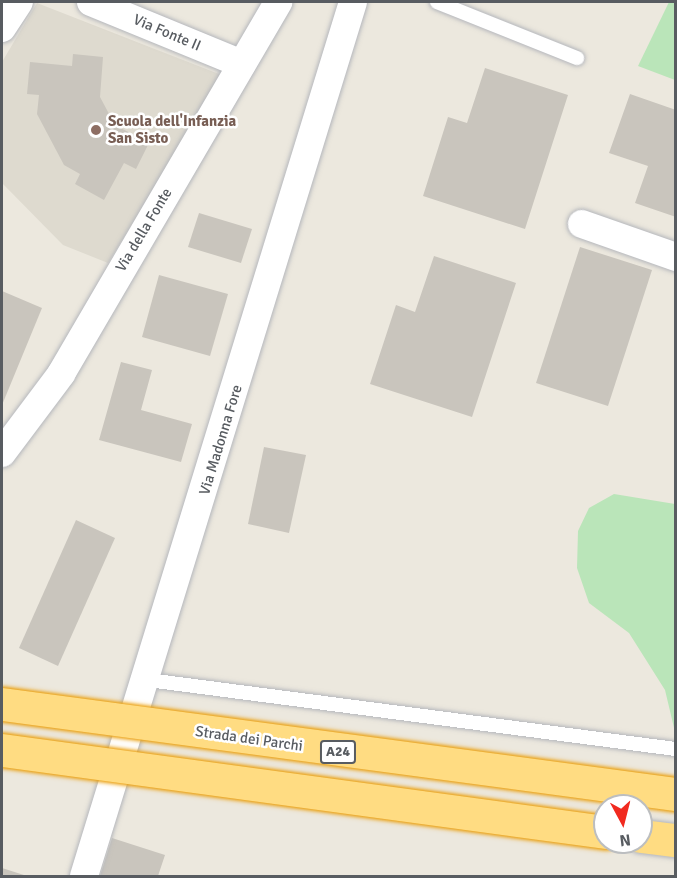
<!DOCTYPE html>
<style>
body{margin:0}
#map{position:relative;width:677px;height:878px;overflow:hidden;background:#ece8de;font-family:Signika,sans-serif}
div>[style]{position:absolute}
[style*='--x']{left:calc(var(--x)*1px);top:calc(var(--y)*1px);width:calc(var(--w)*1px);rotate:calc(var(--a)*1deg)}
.education>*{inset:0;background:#dedacf}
.green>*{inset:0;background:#bae5b9}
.building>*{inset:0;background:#c9c5bd}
.roads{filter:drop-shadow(0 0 2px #b5b7bc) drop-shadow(0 0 2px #b5b7bc)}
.lane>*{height:14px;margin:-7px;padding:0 7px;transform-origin:7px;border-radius:7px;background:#fff}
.street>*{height:28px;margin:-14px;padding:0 14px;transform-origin:14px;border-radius:14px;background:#fff}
.highway>*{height:33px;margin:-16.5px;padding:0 16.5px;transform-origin:16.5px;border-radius:16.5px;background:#ffdc82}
.bridges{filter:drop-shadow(0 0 2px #ea9b00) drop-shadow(0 0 2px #ea9b00)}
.highway-bridge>*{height:33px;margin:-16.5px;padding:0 16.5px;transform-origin:16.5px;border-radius:16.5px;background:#ffdc82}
.dots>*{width:16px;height:16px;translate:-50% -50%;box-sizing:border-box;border:3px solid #fff;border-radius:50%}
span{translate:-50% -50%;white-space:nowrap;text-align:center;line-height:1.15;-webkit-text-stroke:5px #fff;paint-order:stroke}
.shield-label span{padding:2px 4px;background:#fff;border:2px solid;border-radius:4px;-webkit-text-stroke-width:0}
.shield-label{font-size:14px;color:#585c61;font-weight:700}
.street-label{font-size:15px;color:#585c61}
.education-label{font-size:15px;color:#785e54;font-weight:700}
.left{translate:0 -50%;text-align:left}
.frame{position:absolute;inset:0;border:3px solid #585c61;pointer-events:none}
.north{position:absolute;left:593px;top:794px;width:60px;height:60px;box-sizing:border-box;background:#fff;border:2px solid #bcbec0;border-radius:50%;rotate:173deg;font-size:16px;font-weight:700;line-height:24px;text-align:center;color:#585c61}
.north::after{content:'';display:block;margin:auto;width:21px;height:27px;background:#f12a1f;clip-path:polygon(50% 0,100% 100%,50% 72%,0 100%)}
</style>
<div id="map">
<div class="education">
<div style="clip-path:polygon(37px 3px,224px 76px,108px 263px,63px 245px,2px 183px,2px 62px)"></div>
</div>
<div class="green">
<div style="clip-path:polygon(669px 2px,675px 2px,675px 80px,638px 66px)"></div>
<div style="clip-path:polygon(614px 494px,675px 504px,675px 732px,665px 690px,629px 633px,589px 603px,577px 568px,578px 531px,589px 508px)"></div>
</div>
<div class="building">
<div style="clip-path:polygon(73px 54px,103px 57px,100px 97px,115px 125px,149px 143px,136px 169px,124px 163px,104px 200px,75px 184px,80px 174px,64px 165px,37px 114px,39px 95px,27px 94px,30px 62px,72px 66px)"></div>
<div style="clip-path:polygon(485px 68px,568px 95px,525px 229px,423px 196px,448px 117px,467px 123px)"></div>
<div style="clip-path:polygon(630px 94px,676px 110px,676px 217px,635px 203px,648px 166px,609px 153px)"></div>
<div style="clip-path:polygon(199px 213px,252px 229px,241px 263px,188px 247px)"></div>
<div style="clip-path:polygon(580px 247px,652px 270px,608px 406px,536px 383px)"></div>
<div style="clip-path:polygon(434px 256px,516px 283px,472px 417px,370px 384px,396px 305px,415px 312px)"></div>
<div style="clip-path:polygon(159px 275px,228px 294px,210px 356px,142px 337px)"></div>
<div style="clip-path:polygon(2px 291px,42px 308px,2px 405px)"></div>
<div style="clip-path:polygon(121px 362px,152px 370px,141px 410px,192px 424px,181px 462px,99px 440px)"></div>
<div style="clip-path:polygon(264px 447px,306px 455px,289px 533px,248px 524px)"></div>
<div style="clip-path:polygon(76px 520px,115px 538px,58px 666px,19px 648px)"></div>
<div style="clip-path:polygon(112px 838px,165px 855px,158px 876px,100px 876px)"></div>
<div style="clip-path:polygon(2px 868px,27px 876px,2px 876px)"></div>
</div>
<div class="roads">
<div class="lane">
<div style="--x:437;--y:2;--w:151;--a:21.8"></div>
<div style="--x:148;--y:680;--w:532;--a:7.45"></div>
</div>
<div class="street">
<div style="--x:91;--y:2;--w:163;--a:22.3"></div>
<div style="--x:2;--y:28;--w:31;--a:-57"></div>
<div style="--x:582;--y:224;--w:100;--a:19.3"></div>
<div style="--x:2;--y:453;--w:99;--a:-53.2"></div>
<div style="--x:61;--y:374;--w:431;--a:-59.7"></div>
<div style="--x:84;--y:876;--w:914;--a:-72.89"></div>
</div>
<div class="highway">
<div style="--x:641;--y:836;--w:35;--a:7"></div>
</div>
</div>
<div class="bridges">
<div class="highway-bridge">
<div style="--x:2;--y:704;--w:680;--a:7.61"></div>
<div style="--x:2;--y:750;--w:609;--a:7.74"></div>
</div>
</div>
<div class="dots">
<div style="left:96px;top:130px;background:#8d6e63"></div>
</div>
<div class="shield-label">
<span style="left:338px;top:752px">A24</span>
</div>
<div class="street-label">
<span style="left:167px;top:33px;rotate:23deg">Via Fonte II</span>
<span style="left:144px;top:230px;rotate:-59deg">Via della Fonte</span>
<span style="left:221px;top:440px;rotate:-73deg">Via Madonna Fore</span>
<span style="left:249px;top:739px;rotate:8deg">Strada dei Parchi</span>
</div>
<div class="education-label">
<span class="left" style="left:108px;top:130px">Scuola dell'Infanzia<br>San Sisto</span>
</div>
<div class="frame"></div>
<div class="north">N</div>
</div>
